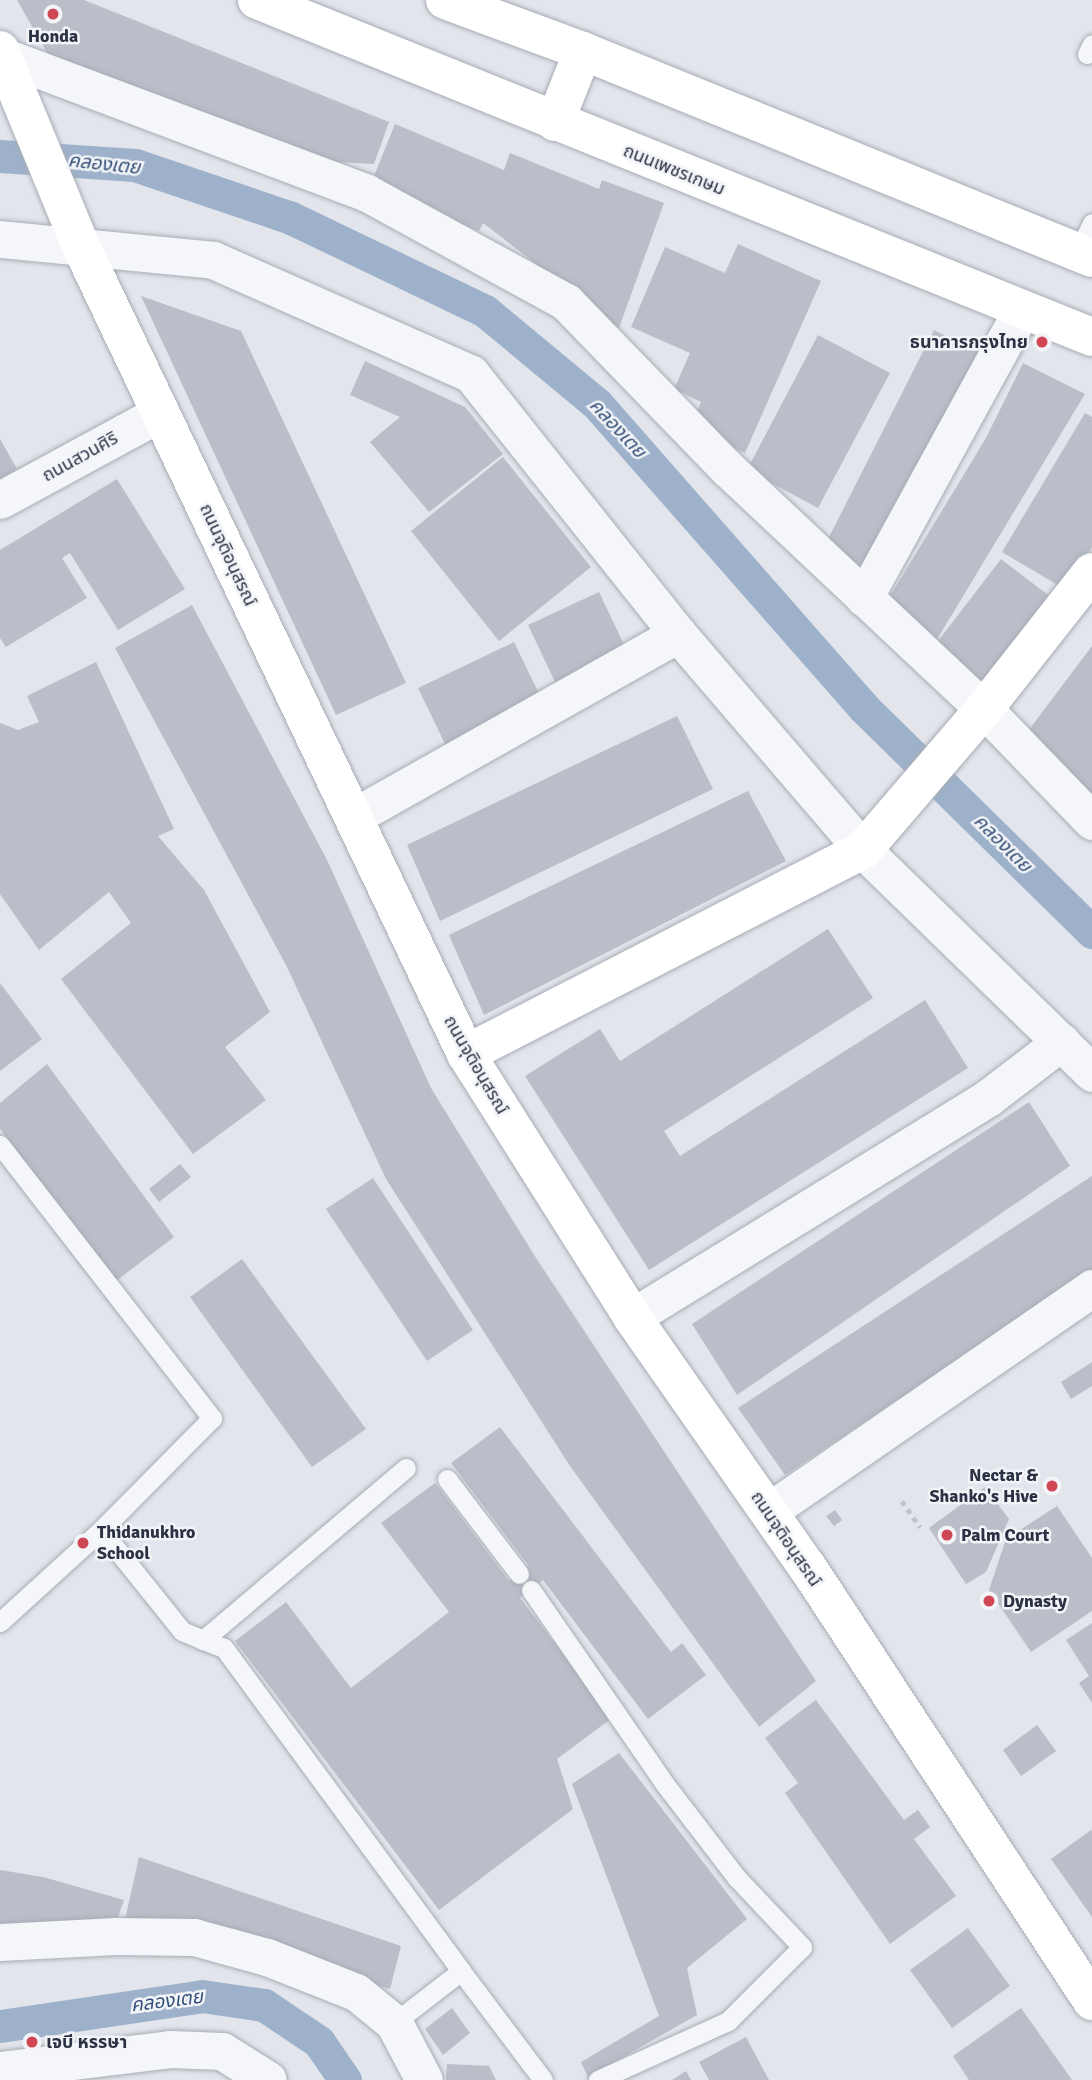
<!DOCTYPE html>
<meta charset="utf-8">
<style>
body{margin:0}
#map{position:relative;width:1092px;height:2080px;overflow:hidden;background:#e2e5eb;font-family:Signika,"Noto Sans Thai",sans-serif}
div>[style]{position:absolute}
[style*='--x']{left:calc(var(--x)*1px);top:calc(var(--y)*1px);width:calc(var(--w)*1px);rotate:calc(var(--a)*1deg)}
.canal>*{height:33px;margin:-16.5px;padding:0 16.5px;transform-origin:16.5px;border-radius:16.5px;background:#9db1cb}
.building>*{inset:0;background:#b9bec8}
.path>*{height:4.5px;margin-top:-2.25px;transform-origin:0;background:repeating-linear-gradient(90deg,#c0c3ca 0 5px,transparent 0 10px)}
.roads{filter:drop-shadow(0 0 2px #a7acb5) drop-shadow(0 0 2px #a7acb5)}
.lane>*{height:19px;margin:-9.5px;padding:0 9.5px;transform-origin:9.5px;border-radius:9.5px;background:#f5f6f9}
.street>*{height:37px;margin:-18.5px;padding:0 18.5px;transform-origin:18.5px;border-radius:18.5px;background:#f5f6f9}
.secondary>*{height:38px;margin:-19px;padding:0 19px;transform-origin:19px;border-radius:19px;background:#fff}
.dots>*{width:19px;height:19px;translate:-50% -50%;box-sizing:border-box;border:4px solid #f2f4f8;border-radius:50%}
span{translate:-50% -50%;white-space:nowrap;text-align:center;line-height:1.15;-webkit-text-stroke:5px #f2f4f8;paint-order:stroke}
.poi-label{font-size:18px;color:#2a3243;font-weight:700}
.right{translate:-100% -50%;text-align:right}
.left{translate:0 -50%;text-align:left}
.street-label{font-size:18px;color:#2a3243}
.water-label{font-size:19px;color:#334e77;font-style:italic}
</style>
<div id="map">
<div class="canal">
<div style="--x:0;--y:156;--w:135;--a:3.8"></div>
<div style="--x:135;--y:165;--w:163;--a:18.7"></div>
<div style="--x:289;--y:217;--w:217;--a:25.6"></div>
<div style="--x:485;--y:311;--w:146;--a:39.7"></div>
<div style="--x:597;--y:404;--w:405;--a:48.7"></div>
<div style="--x:864;--y:708;--w:320;--a:44.5"></div>
<div style="--x:0;--y:2026;--w:204;--a:-8.4"></div>
<div style="--x:202;--y:1996;--w:63;--a:8.3"></div>
<div style="--x:264;--y:2005;--w:66;--a:33.9"></div>
<div style="--x:319;--y:2042;--w:46;--a:55.6"></div>
</div>
<div class="building">
<div style="clip-path:polygon(17px 0,84px 0,389px 122px,374px 164px,318px 161px,49px 56px)"></div>
<div style="clip-path:polygon(395px 124px,504px 170px,510px 153px,599px 189px,602px 180px,664px 203px,619px 328px,483px 223px,479px 231px,370px 186px)"></div>
<div style="clip-path:polygon(738px 244px,821px 281px,745px 453px,690px 429px,701px 402px,674px 389px,690px 353px,631px 327px,665px 247px,725px 273px)"></div>
<div style="clip-path:polygon(141px 296px,241px 331px,406px 683px,336px 715px)"></div>
<div style="clip-path:polygon(934px 330px,983px 354px,863px 590px,823px 549px)"></div>
<div style="clip-path:polygon(818px 335px,890px 373px,818px 508px,747px 470px)"></div>
<div style="clip-path:polygon(365px 361px,465px 407px,503px 454px,429px 512px,370px 442px,400px 417px,350px 395px)"></div>
<div style="clip-path:polygon(1023px 363px,1085px 394px,933px 646px,881px 611px,986px 438px)"></div>
<div style="clip-path:polygon(1085px 413px,1092px 417px,1092px 547px,1066px 590px,1002px 552px)"></div>
<div style="clip-path:polygon(0 439px,17px 469px,0 479px)"></div>
<div style="clip-path:polygon(503px 457px,591px 567px,499px 641px,411px 531px)"></div>
<div style="clip-path:polygon(117px 479px,185px 589px,118px 630px,70px 553px,62px 558px,87px 598px,6px 647px,0 638px,0 550px)"></div>
<div style="clip-path:polygon(1001px 559px,1056px 601px,984px 696px,928px 654px)"></div>
<div style="clip-path:polygon(599px 592px,628px 653px,557px 686px,528px 625px)"></div>
<div style="clip-path:polygon(192px 605px,327px 860px,431px 1088px,536px 1258px,816px 1681px,759px 1727px,570px 1466px,386px 1179px,286px 965px,115px 648px)"></div>
<div style="clip-path:polygon(514px 642px,543px 702px,447px 748px,418px 688px)"></div>
<div style="clip-path:polygon(1092px 646px,1092px 808px,1022px 739px)"></div>
<div style="clip-path:polygon(96px 662px,174px 829px,158px 836px,204px 890px,270px 1012px,225px 1047px,266px 1100px,193px 1154px,61px 979px,131px 923px,109px 892px,39px 950px,0 894px,0 723px,18px 730px,39px 722px,27px 696px)"></div>
<div style="clip-path:polygon(677px 716px,713px 789px,440px 921px,407px 845px)"></div>
<div style="clip-path:polygon(748px 791px,786px 861px,484px 1015px,449px 935px)"></div>
<div style="clip-path:polygon(828px 929px,873px 998px,664px 1131px,680px 1156px,925px 1000px,968px 1068px,649px 1270px,525px 1076px,600px 1029px,620px 1061px)"></div>
<div style="clip-path:polygon(0 983px,42px 1039px,0 1071px)"></div>
<div style="clip-path:polygon(47px 1064px,174px 1237px,112px 1284px,0 1129px,0 1103px)"></div>
<div style="clip-path:polygon(1029px 1102px,1070px 1166px,737px 1395px,692px 1324px)"></div>
<div style="clip-path:polygon(180px 1164px,191px 1177px,159px 1202px,149px 1189px)"></div>
<div style="clip-path:polygon(1092px 1176px,1092px 1270px,785px 1475px,738px 1408px)"></div>
<div style="clip-path:polygon(373px 1178px,473px 1330px,427px 1361px,326px 1209px)"></div>
<div style="clip-path:polygon(242px 1259px,366px 1429px,312px 1467px,190px 1297px)"></div>
<div style="clip-path:polygon(1092px 1362px,1092px 1386px,1071px 1399px,1061px 1382px)"></div>
<div style="clip-path:polygon(500px 1427px,671px 1652px,682px 1643px,706px 1675px,648px 1719px,543px 1580px,520px 1598px,612px 1718px,557px 1759px,573px 1809px,439px 1910px,235px 1641px,286px 1602px,351px 1688px,449px 1612px,381px 1523px,435px 1483px,509px 1581px,529px 1566px,451px 1463px)"></div>
<div style="clip-path:polygon(985px 1487px,1009px 1519px,986px 1572px,966px 1584px,929px 1528px)"></div>
<div style="clip-path:polygon(1057px 1506px,1092px 1558px,1092px 1611px,1031px 1652px,989px 1590px,1006px 1539px)"></div>
<div style="clip-path:polygon(835px 1510px,842px 1520px,834px 1526px,826px 1516px)"></div>
<div style="clip-path:polygon(1092px 1623px,1092px 1703px,1079px 1683px,1089px 1676px,1066px 1640px)"></div>
<div style="clip-path:polygon(816px 1700px,904px 1820px,918px 1810px,930px 1827px,914px 1839px,956px 1896px,890px 1944px,785px 1793px,798px 1783px,765px 1738px)"></div>
<div style="clip-path:polygon(1037px 1725px,1056px 1751px,1021px 1776px,1003px 1750px)"></div>
<div style="clip-path:polygon(619px 1753px,747px 1919px,687px 1968px,697px 2015px,588px 2077px,581px 2062px,659px 2016px,572px 1784px)"></div>
<div style="clip-path:polygon(1091px 1830px,1092px 1832px,1092px 1917px,1051px 1859px)"></div>
<div style="clip-path:polygon(139px 1857px,401px 1946px,390px 1989px,125px 1920px)"></div>
<div style="clip-path:polygon(0 1870px,43px 1877px,124px 1900px,116px 1923px,0 1938px)"></div>
<div style="clip-path:polygon(968px 1928px,1010px 1986px,952px 2028px,910px 1970px)"></div>
<div style="clip-path:polygon(452px 2008px,470px 2033px,443px 2055px,425px 2029px)"></div>
<div style="clip-path:polygon(1021px 2008px,1072px 2080px,969px 2080px,953px 2056px)"></div>
<div style="clip-path:polygon(746px 2037px,769px 2080px,709px 2080px,699px 2062px)"></div>
<div style="clip-path:polygon(447px 2064px,489px 2066px,496px 2080px,446px 2080px)"></div>
<div style="clip-path:polygon(686px 2071px,691px 2080px,672px 2080px)"></div>
</div>
<div class="path">
<div style="--x:902;--y:1501;--w:32;--a:55"></div>
</div>
<div class="roads">
<div class="lane">
<div style="--x:1087;--y:54;--w:11;--a:-63"></div>
<div style="--x:1078;--y:252;--w:32;--a:-64"></div>
<div style="--x:0;--y:1145;--w:346;--a:52.2"></div>
<div style="--x:212;--y:1418;--w:158;--a:134.7"></div>
<div style="--x:101;--y:1530;--w:137;--a:137.7"></div>
<div style="--x:447;--y:1479;--w:119;--a:52.8"></div>
<div style="--x:101;--y:1530;--w:129;--a:51.3"></div>
<div style="--x:182;--y:1631;--w:23;--a:23"></div>
<div style="--x:203;--y:1640;--w:266;--a:-40.3"></div>
<div style="--x:531;--y:1590;--w:234;--a:55.4"></div>
<div style="--x:664;--y:1783;--w:120;--a:52.5"></div>
<div style="--x:737;--y:1878;--w:95;--a:46.7"></div>
<div style="--x:802;--y:1947;--w:105;--a:135"></div>
<div style="--x:728;--y:2021;--w:143;--a:155.6"></div>
<div style="--x:203;--y:1640;--w:22;--a:21"></div>
<div style="--x:224;--y:1648;--w:401;--a:53.7"></div>
<div style="--x:461;--y:1971;--w:85;--a:142.2"></div>
<div style="--x:461;--y:1971;--w:136;--a:53"></div>
</div>
<div class="street">
<div style="--x:0;--y:55;--w:392;--a:20.6"></div>
<div style="--x:367;--y:193;--w:227;--a:28.7"></div>
<div style="--x:566;--y:302;--w:233;--a:45.9"></div>
<div style="--x:728;--y:469;--w:351;--a:43.2"></div>
<div style="--x:984;--y:709;--w:156;--a:46"></div>
<div style="--x:0;--y:239;--w:214;--a:5.6"></div>
<div style="--x:213;--y:260;--w:282;--a:23.8"></div>
<div style="--x:471;--y:374;--w:332;--a:51.5"></div>
<div style="--x:678;--y:634;--w:284;--a:49.4"></div>
<div style="--x:863;--y:850;--w:320;--a:44.2"></div>
<div style="--x:0;--y:500;--w:182;--a:-28.5"></div>
<div style="--x:864;--y:598;--w:329;--a:-61.3"></div>
<div style="--x:353;--y:817;--w:373;--a:-29.4"></div>
<div style="--x:632;--y:1317;--w:419;--a:-31.6"></div>
<div style="--x:989;--y:1097;--w:91;--a:-37.4"></div>
<div style="--x:769;--y:1511;--w:393;--a:-34.6"></div>
<div style="--x:0;--y:1942;--w:116;--a:-3"></div>
<div style="--x:116;--y:1936;--w:78;--a:0.7"></div>
<div style="--x:194;--y:1937;--w:76;--a:15.3"></div>
<div style="--x:267;--y:1957;--w:96;--a:21.5"></div>
<div style="--x:356;--y:1992;--w:49;--a:39.2"></div>
<div style="--x:394;--y:2023;--w:64;--a:62.2"></div>
<div style="--x:0;--y:2070;--w:171;--a:-7"></div>
<div style="--x:170;--y:2049;--w:52;--a:2.2"></div>
<div style="--x:222;--y:2051;--w:54;--a:32.2"></div>
</div>
<div class="secondary">
<div style="--x:257;--y:0;--w:900;--a:21.98"></div>
<div style="--x:445;--y:0;--w:147;--a:20.3"></div>
<div style="--x:583;--y:51;--w:549;--a:22.13"></div>
<div style="--x:0;--y:50;--w:210;--a:67.6"></div>
<div style="--x:80;--y:244;--w:897;--a:64.52"></div>
<div style="--x:466;--y:1054;--w:311;--a:57.7"></div>
<div style="--x:632;--y:1317;--w:307;--a:55"></div>
<div style="--x:808;--y:1568;--w:518;--a:56.74"></div>
<div style="--x:555;--y:122;--w:76;--a:-68.5"></div>
<div style="--x:466;--y:1054;--w:446;--a:-27.2"></div>
<div style="--x:863;--y:850;--w:186;--a:-49.4"></div>
<div style="--x:984;--y:709;--w:174;--a:-51.8"></div>
</div>
</div>
<div class="dots">
<div style="left:53px;top:14px;background:#d04754"></div>
<div style="left:1042px;top:342px;background:#d04754"></div>
<div style="left:1052px;top:1486px;background:#d04754"></div>
<div style="left:947px;top:1535px;background:#d04754"></div>
<div style="left:83px;top:1543px;background:#d04754"></div>
<div style="left:989px;top:1601px;background:#d04754"></div>
<div style="left:32px;top:2042px;background:#d04754"></div>
</div>
<div class="poi-label">
<span style="left:53px;top:36px">Honda</span>
<span class="right" style="left:1028px;top:342px">ธนาคารกรุงไทย</span>
<span class="right" style="left:1038px;top:1486px">Nectar &amp;<br>Shanko's Hive</span>
<span class="left" style="left:97px;top:1543px">Thidanukhro<br>School</span>
<span class="left" style="left:961px;top:1535px">Palm Court</span>
<span class="left" style="left:1003px;top:1601px">Dynasty</span>
<span class="left" style="left:46px;top:2042px">เจบี หรรษา</span>
</div>
<div class="street-label">
<span style="left:674px;top:170px;rotate:22deg">ถนนเพชรเกษม</span>
<span style="left:80px;top:457px;rotate:-29deg">ถนนสวนศิริ</span>
<span style="left:228px;top:555px;rotate:65deg">ถนนจุติอนุสรณ์</span>
<span style="left:476px;top:1065px;rotate:60deg">ถนนจุติอนุสรณ์</span>
<span style="left:786px;top:1539px;rotate:56deg">ถนนจุติอนุสรณ์</span>
</div>
<div class="water-label">
<span style="left:104px;top:165px;rotate:6deg">คลองเตย</span>
<span style="left:617px;top:429px;rotate:47deg">คลองเตย</span>
<span style="left:1002px;top:844px;rotate:45deg">คลองเตย</span>
<span style="left:167px;top:2002px;rotate:-7deg">คลองเตย</span>
</div>
</div>
